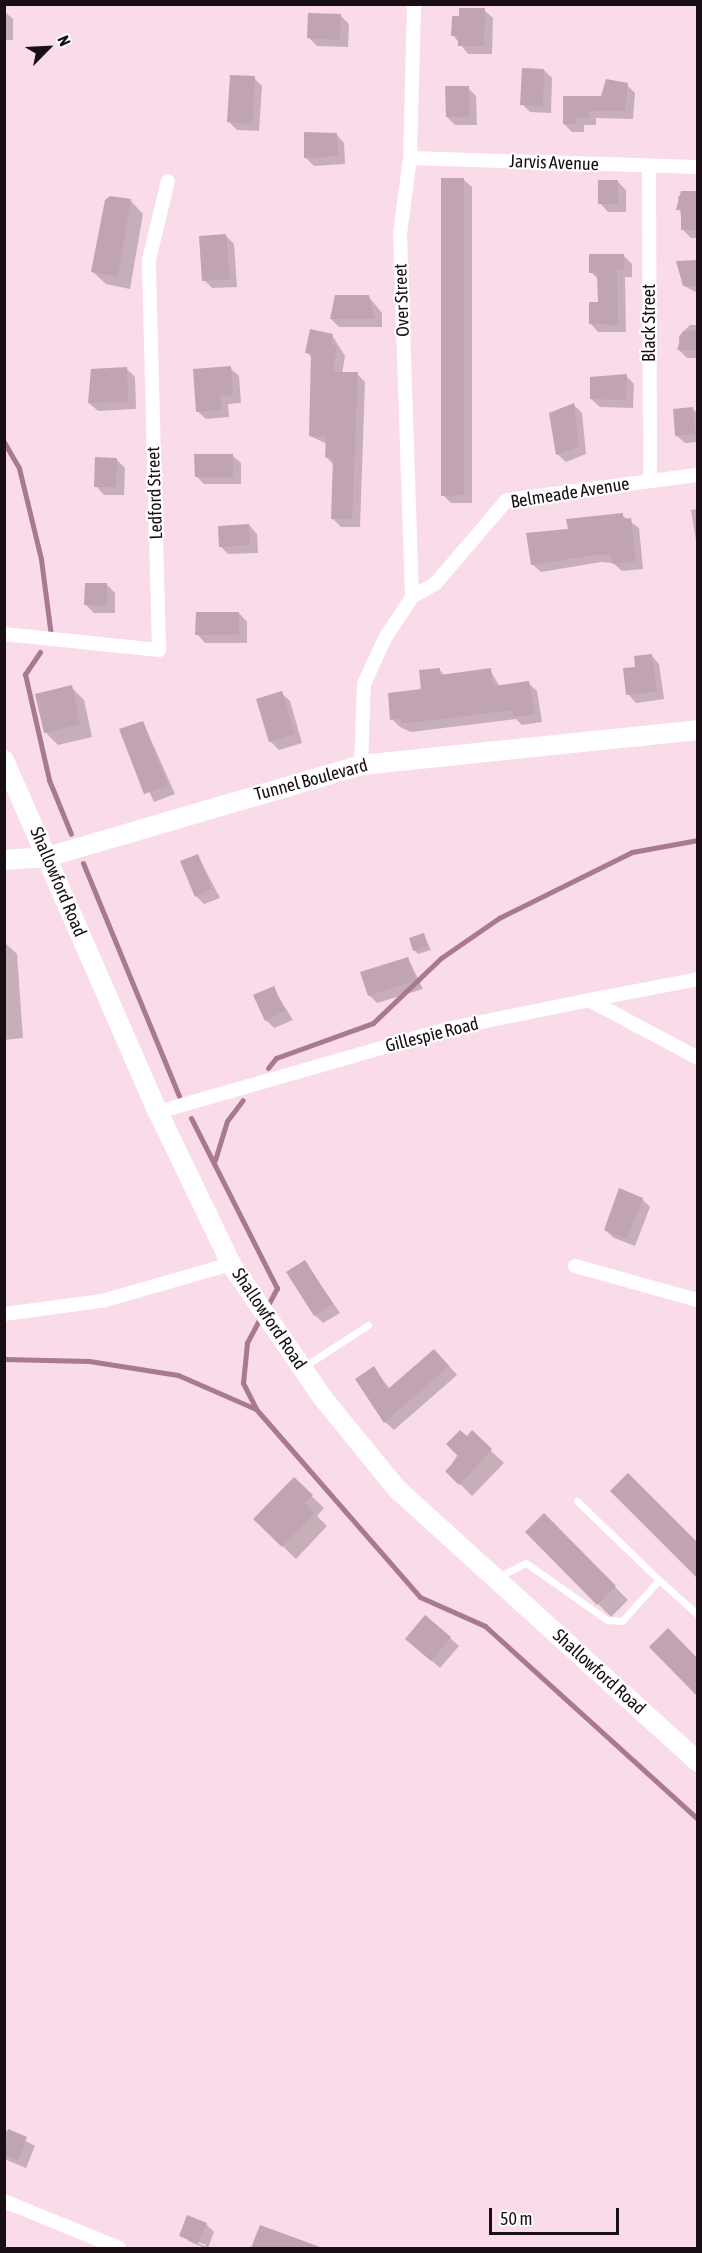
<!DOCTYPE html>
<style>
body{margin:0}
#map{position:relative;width:702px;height:2253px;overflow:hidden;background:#f9dbe9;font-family:"Asap Condensed",sans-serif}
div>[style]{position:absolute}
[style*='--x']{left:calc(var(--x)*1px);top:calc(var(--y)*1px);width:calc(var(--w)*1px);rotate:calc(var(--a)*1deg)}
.shadow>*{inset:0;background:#0003}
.stream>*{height:5px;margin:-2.5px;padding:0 2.5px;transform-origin:2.5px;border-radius:2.5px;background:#a97891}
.building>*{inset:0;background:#c0a4b1}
.lane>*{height:7px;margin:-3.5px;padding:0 3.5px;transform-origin:3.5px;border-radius:3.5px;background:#fff}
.street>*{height:14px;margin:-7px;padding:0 7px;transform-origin:7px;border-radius:7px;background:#fff}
.secondary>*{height:20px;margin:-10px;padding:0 10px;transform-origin:10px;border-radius:10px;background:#fff}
span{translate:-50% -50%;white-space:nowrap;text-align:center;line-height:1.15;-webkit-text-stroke:4.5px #fff;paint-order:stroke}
.street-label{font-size:18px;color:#180e13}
.frame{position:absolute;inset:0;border:6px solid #180e13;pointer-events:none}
.north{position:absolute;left:18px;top:18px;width:60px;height:60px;-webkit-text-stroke:4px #fff;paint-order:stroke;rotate:66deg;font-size:16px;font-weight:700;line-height:24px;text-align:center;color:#180e13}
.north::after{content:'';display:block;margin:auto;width:21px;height:27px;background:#180e13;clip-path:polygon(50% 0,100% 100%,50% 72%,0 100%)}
.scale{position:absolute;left:489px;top:2208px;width:130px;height:27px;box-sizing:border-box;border:3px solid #180e13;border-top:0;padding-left:8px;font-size:18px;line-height:21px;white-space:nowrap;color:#180e13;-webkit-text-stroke:4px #fff;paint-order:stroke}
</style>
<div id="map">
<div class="shadow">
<div style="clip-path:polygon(194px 4px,231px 4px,231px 6px,196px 6px)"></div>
<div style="clip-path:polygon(484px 10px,493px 18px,492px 54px,468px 54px,453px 35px)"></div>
<div style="clip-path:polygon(4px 11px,13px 19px,13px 40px,5px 40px,4px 76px)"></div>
<div style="clip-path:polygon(341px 16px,349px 24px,348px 47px,317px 46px,309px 38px)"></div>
<div style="clip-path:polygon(544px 70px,552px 78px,551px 113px,530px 112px,522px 104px)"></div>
<div style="clip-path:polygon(254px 78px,262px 86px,259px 131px,237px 130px,229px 122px)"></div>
<div style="clip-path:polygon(627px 85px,635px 93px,633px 119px,596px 118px,596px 125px,584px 125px,584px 132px,572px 132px,564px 124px)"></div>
<div style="clip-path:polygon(468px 88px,476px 96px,477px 125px,455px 125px,447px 117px)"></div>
<div style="clip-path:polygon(336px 134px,344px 143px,345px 164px,314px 166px,306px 158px)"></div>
<div style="clip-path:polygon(463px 179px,472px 187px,472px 503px,451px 503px,443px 495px)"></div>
<div style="clip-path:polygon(618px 182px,626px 190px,626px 212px,608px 212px,600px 203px)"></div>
<div style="clip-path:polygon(698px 194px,698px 238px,691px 238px,683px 230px,678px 196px)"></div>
<div style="clip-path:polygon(106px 201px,131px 201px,143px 214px,130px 289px,106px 284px,93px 272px)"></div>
<div style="clip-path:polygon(226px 236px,234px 244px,237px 287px,212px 288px,204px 280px)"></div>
<div style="clip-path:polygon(623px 255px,632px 264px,632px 277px,625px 277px,626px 332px,598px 332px,590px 323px,599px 304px,599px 280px,591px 272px)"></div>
<div style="clip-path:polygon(677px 262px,698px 263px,698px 293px,684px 286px)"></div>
<div style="clip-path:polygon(368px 296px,382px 313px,382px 327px,339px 327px,331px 319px)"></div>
<div style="clip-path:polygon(690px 325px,698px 325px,698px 358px,687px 358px,679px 350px,679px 336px)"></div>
<div style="clip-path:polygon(332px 335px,345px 356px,342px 374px,357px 374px,365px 382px,360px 527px,341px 527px,332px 518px,334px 465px,326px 457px,327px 444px,310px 436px,312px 358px,307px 352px)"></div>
<div style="clip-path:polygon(230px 368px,239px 376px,241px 403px,228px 404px,229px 417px,206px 419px,197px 411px)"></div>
<div style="clip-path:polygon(127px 369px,135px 377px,136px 409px,98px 411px,89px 403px)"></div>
<div style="clip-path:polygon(626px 376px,634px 384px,633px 408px,600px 407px,591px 399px)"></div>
<div style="clip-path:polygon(574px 405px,582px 413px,586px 454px,566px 462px,557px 454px)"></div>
<div style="clip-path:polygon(692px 408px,698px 414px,698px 442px,685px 443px,676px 435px)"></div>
<div style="clip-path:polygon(232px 455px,241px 463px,241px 484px,204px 484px,196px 476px)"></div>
<div style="clip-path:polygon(116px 459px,125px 468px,124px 495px,104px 495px,96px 486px)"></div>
<div style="clip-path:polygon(698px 509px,698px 553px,691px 510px)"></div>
<div style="clip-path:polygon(622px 515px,639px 528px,643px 569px,622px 571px,613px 563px,601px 562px,541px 572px,532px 564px,569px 531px)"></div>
<div style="clip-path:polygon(249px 525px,257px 534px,258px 553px,228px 554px,220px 546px)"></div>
<div style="clip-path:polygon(107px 585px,115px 593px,115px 613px,94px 613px,86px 605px)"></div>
<div style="clip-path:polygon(239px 613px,247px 622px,247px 643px,205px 643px,197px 634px)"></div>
<div style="clip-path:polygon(651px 655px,659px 664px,664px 699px,636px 703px,628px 694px)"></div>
<div style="clip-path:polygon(439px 669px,445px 676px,490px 670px,500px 687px,528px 683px,537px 691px,542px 722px,522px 725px,516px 719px,411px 732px,400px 727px,392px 719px)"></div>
<div style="clip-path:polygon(71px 687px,84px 700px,92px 737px,58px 745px,45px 732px)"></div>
<div style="clip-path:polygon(281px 693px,290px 701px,302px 743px,279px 750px,270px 741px)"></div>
<div style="clip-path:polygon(143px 722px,175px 794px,154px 802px,121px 730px)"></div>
<div style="clip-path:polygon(198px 856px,220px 898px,204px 904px,196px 896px)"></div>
<div style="clip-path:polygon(424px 935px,431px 950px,418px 954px,414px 950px)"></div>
<div style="clip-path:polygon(4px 942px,17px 954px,23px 1038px,4px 1040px)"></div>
<div style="clip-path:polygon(408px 958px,423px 989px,377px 1003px,369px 995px)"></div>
<div style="clip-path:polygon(273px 988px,293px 1020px,274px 1028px,266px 1020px)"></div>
<div style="clip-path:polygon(642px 1199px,650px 1207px,635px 1246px,614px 1238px,605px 1230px)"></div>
<div style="clip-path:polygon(305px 1262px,340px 1313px,323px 1323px,315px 1315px)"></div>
<div style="clip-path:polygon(443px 1359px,457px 1375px,394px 1430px,385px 1422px,373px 1368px,390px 1389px)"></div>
<div style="clip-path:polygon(472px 1433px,504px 1463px,472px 1496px,447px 1471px)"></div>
<div style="clip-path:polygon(294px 1479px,324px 1508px,317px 1516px,327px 1526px,296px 1559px,255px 1519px)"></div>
<div style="clip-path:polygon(544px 1516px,628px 1600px,611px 1617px,527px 1532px)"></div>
<div style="clip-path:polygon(450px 1638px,459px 1646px,440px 1668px,416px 1647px)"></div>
<div style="clip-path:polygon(4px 2129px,35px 2146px,26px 2168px,4px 2159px)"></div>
<div style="clip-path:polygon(evenodd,206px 2224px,214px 2232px,208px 2248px,180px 2235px,206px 2224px,188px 2238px,206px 2245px,205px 2248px,188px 2241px,188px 2238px)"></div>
<div style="clip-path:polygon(261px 2227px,320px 2248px,253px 2248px)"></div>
</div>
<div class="stream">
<div style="--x:4;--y:442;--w:30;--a:60"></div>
<div style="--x:19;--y:468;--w:94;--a:76.4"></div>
<div style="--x:41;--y:559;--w:78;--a:82.6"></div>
<div style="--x:40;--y:652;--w:27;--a:124"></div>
<div style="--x:25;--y:674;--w:109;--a:77.2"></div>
<div style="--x:49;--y:780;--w:58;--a:67.8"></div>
<div style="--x:83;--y:863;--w:252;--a:67.6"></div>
<div style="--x:268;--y:1068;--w:13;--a:-51"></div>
<div style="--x:276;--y:1058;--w:103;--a:-19.8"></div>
<div style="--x:373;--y:1023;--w:94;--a:-43.7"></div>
<div style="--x:441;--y:958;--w:70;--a:-34.6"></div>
<div style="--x:499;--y:918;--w:148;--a:-26.4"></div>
<div style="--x:632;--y:852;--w:67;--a:-10.3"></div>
<div style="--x:191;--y:1118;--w:191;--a:63.2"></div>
<div style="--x:277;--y:1288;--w:19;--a:118"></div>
<div style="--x:215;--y:1160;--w:41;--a:-72.9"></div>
<div style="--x:227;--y:1121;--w:26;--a:-53"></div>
<div style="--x:259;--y:1320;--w:26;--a:118"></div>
<div style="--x:247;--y:1343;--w:40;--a:95.7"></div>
<div style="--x:243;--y:1383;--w:29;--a:63"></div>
<div style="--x:256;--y:1409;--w:249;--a:48.9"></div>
<div style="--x:420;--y:1597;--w:71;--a:24"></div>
<div style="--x:485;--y:1626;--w:287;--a:42.2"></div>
<div style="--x:4;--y:1359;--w:85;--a:1.3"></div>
<div style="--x:89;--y:1361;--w:90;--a:8.9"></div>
<div style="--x:178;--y:1375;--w:85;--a:23.6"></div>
</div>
<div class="building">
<div style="clip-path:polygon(459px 8px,485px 8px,484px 46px,458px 46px,458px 36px,451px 36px,452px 16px,459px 16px)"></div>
<div style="clip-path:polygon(308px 13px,341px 14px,340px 40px,307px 38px)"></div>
<div style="clip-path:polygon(522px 68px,544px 69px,543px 106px,520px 105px)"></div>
<div style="clip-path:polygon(230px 75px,255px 76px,252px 124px,227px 122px)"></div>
<div style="clip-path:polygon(606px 79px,628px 83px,625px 111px,589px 111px,589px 118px,576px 117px,576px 124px,563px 124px,563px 96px,601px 96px)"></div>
<div style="clip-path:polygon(445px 86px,469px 86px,469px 117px,446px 117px)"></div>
<div style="clip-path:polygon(304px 132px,337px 133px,338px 156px,304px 158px)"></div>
<div style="clip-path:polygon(441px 178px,464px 178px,464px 495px,441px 496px)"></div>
<div style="clip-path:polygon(598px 180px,618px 180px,618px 204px,598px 204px)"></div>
<div style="clip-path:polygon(681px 191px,698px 191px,698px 230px,681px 230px,681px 210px,676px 210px)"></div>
<div style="clip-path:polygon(110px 196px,131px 199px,118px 277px,91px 272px,105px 200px)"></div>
<div style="clip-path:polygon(226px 234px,230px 279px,202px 281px,199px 236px)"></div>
<div style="clip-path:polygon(589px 254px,624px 254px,624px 269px,617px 269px,618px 325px,589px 324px,589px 302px,598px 302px,597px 273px,589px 273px)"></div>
<div style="clip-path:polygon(698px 260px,698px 286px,683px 286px,676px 261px)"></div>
<div style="clip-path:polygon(335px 295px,369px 295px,375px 319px,330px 319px)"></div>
<div style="clip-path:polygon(310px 329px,333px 334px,331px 344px,337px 346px,333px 372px,358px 372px,352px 519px,331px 519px,333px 458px,325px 457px,326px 437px,309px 436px,311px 354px,305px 353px)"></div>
<div style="clip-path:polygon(683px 331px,698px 331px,698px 350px,677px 350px)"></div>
<div style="clip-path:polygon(231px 366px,233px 395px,220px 396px,221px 410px,196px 412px,193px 369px)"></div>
<div style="clip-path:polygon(127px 367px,128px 402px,88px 403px,91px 369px)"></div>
<div style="clip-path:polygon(627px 374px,626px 400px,590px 399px,590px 377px)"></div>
<div style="clip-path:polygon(574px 403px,579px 446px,556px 455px,549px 413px)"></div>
<div style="clip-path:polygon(693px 407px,695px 434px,675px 436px,673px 409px)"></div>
<div style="clip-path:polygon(194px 454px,233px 454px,233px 477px,195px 477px)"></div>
<div style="clip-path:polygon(95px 457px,117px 458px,116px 487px,94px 487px)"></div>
<div style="clip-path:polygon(623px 513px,623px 519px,631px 518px,636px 561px,612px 564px,611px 555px,592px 555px,531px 565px,526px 533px,568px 529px,566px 519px)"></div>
<div style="clip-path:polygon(249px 524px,250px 545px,219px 547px,218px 526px)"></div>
<div style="clip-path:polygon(85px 583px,107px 583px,107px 606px,84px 605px)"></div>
<div style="clip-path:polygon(196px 612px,239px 612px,239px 635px,195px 635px)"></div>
<div style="clip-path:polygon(652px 654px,657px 691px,626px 695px,623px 668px,635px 667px,634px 656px)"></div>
<div style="clip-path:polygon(440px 668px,440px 675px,491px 668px,493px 686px,529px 681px,535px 714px,513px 717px,512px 710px,401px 724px,401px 718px,390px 720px,388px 693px,421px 689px,419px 670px)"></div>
<div style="clip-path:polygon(72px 685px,80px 724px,44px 733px,35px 694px)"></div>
<div style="clip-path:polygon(282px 691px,295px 734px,269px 742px,256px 699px)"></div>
<div style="clip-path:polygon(143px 721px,168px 786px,144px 794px,119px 729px)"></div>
<div style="clip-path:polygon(198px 854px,212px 889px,195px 897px,180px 861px)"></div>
<div style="clip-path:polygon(424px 933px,428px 946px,413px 951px,409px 938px)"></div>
<div style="clip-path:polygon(408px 957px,416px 980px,368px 996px,360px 972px)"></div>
<div style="clip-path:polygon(274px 986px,285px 1011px,265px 1021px,253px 995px)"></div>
<div style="clip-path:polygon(619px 1188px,643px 1198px,627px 1239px,604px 1230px)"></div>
<div style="clip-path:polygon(305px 1260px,333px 1304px,314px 1316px,286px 1272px)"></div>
<div style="clip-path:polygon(434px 1349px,449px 1366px,384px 1423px,355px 1379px,374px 1366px,388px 1389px)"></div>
<div style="clip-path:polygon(460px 1430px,467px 1436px,472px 1430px,492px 1449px,459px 1485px,445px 1471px,459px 1457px,446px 1444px)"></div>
<div style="clip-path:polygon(628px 1473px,698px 1543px,698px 1579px,610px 1491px)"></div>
<div style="clip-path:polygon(294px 1477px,313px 1495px,305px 1503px,315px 1513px,282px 1547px,253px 1519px)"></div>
<div style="clip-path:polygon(544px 1513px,616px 1586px,597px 1605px,525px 1532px)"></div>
<div style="clip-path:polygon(425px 1615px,451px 1637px,431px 1661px,405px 1639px)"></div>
<div style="clip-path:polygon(668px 1628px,698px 1659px,698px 1697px,649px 1647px)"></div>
<div style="clip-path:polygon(8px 2129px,27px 2137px,18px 2160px,4px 2155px)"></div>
<div style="clip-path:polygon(187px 2215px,207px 2223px,198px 2244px,179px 2236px)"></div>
<div style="clip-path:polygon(260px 2225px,320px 2247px,320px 2248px,251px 2248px)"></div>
</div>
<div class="lane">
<div style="--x:302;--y:1368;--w:79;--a:-33.1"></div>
<div style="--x:577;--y:1501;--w:114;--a:43.9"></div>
<div style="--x:498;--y:1577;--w:31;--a:-27"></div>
<div style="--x:526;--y:1563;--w:99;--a:35.1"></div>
<div style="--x:607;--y:1620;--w:15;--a:4"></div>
<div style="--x:622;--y:1621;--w:55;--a:-47.9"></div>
<div style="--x:659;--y:1580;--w:52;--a:41.9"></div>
</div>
<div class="street">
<div style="--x:410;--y:158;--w:288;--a:1.8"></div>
<div style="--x:649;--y:166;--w:314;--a:89.8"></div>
<div style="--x:412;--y:597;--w:363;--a:-91.9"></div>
<div style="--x:400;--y:234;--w:77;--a:-82.5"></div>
<div style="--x:410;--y:158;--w:154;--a:-88.5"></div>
<div style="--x:4;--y:634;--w:156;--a:5.9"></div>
<div style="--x:159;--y:650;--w:390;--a:-91.5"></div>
<div style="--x:149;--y:260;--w:81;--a:-76.5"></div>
<div style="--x:361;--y:765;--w:81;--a:-87.9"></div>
<div style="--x:364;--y:684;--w:51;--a:-65.5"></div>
<div style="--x:385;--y:638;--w:49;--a:-56.6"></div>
<div style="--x:412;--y:597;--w:28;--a:-30"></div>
<div style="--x:436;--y:583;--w:109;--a:-49.5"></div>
<div style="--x:507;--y:500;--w:193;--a:-7.5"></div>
<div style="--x:589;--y:1000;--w:111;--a:-10.9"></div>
<div style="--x:158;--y:1112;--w:301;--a:-16"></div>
<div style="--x:447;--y:1029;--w:145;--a:-11.5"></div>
<div style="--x:589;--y:1000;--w:123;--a:28"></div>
<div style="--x:575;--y:1266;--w:128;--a:15.5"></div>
<div style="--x:4;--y:1314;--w:99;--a:-7.6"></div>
<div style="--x:102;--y:1301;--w:134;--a:-16"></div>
<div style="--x:4;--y:2201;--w:124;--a:22.2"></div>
</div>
<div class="secondary">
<div style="--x:4;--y:760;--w:384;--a:66.4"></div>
<div style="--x:158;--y:1112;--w:169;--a:64.3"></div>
<div style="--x:231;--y:1264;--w:161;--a:55.6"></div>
<div style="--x:322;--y:1397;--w:119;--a:50.8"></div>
<div style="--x:397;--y:1489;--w:406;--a:42.2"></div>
<div style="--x:4;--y:860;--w:43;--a:-4"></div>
<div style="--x:47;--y:857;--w:327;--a:-16.3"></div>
<div style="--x:361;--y:765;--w:339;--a:-5.9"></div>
</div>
<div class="street-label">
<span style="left:554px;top:163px;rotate:2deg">Jarvis Avenue</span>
<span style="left:402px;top:300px;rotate:-92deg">Over Street</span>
<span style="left:649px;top:323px;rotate:-90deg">Black Street</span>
<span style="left:155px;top:493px;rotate:-92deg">Ledford Street</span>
<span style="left:570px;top:493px;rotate:-9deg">Belmeade Avenue</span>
<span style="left:311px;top:780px;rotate:-15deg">Tunnel Boulevard</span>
<span style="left:58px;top:882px;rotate:67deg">Shallowford Road</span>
<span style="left:432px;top:1035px;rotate:-14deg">Gillespie Road</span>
<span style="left:269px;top:1319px;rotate:56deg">Shallowford Road</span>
<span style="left:599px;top:1672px;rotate:42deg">Shallowford Road</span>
</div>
<div class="frame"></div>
<div class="north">N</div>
<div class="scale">50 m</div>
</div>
